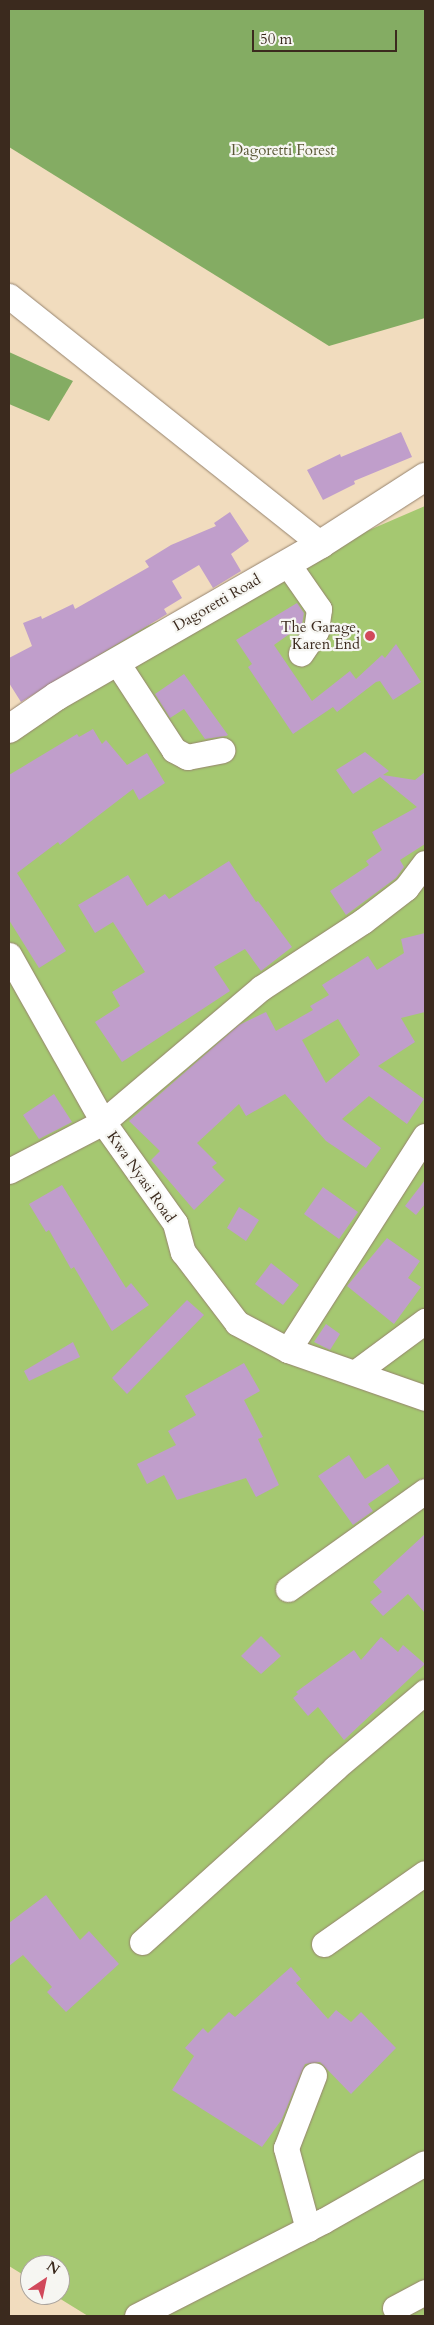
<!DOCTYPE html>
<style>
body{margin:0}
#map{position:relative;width:434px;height:2325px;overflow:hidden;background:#f1dcbe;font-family:Cardo,serif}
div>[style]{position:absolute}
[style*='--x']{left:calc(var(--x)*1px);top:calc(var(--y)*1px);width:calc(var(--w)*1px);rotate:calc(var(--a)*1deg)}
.green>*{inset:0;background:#a5c871}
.forest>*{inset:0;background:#84ac63}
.building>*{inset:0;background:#c09ecb}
.roads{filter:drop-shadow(0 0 1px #96836e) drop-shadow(0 0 1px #96836e)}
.minor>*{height:25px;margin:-12.5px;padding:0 12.5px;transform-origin:12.5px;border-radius:12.5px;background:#fff}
.major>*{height:28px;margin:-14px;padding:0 14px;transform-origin:14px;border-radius:14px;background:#fff}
.dots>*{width:14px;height:14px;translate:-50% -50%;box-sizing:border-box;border:2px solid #f6f6f2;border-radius:50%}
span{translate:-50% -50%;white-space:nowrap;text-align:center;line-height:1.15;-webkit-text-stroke:4.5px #f6f6f2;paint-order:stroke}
.park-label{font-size:15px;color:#5b5937}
.street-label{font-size:15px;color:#3b2a1e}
.poi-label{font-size:15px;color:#3b2a1e}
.right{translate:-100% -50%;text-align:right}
.frame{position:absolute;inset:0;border:10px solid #3b2a1e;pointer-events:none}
.north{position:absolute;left:20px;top:2255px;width:50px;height:50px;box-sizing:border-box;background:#f6f6f2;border:1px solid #aba49d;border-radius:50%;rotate:34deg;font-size:14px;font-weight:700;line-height:20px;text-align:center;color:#3b2a1e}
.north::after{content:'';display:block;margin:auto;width:18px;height:22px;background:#d1495b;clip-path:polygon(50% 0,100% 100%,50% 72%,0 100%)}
.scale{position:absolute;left:252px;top:30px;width:145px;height:22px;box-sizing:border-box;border:2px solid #3b2a1e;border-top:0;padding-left:6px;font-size:15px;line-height:18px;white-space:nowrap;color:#3b2a1e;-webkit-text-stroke:4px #f6f6f2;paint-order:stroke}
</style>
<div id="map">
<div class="green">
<div style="clip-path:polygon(425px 506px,425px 2316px,88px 2316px,54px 2295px,60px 2295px,60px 2265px,30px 2265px,30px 2279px,9px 2266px,9px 717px,128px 634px)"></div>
</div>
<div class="forest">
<div style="clip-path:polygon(9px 9px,425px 9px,425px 318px,329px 346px,9px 147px)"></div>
<div style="clip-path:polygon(9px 352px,73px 381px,49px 421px,9px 404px)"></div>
</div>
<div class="building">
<div style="clip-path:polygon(401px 432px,412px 457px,354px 481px,355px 484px,323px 500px,307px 470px,340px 454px,341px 457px)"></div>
<div style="clip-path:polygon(230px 512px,249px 541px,231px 554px,241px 571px,213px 588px,199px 565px,172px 581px,182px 598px,164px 609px,167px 614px,21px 702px,9px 683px,9px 658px,32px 646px,23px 623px,41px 616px,42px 619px,73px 604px,75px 609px,149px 567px,145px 561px,171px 545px,216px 526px,214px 523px)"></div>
<div style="clip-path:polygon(297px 603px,304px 613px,302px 625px,274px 645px,312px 701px,350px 671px,356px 679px,382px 655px,385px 658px,396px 644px,421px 682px,393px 700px,380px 681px,376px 682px,337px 712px,333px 707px,293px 734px,248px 667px,252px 664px,236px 640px)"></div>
<div style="clip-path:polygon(184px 674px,228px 735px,226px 736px,205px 739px,184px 709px,170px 718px,155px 694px)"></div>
<div style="clip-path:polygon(93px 729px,102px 744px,106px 740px,127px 765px,147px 753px,165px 783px,139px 800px,133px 789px,60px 845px,58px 842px,17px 873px,66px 951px,39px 968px,9px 920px,9px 775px,77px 734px,79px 737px)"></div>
<div style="clip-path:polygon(365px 752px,389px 771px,383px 775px,415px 780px,425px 772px,425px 844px,400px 860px,404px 867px,396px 878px,346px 915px,330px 891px,369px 865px,366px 861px,382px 850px,372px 832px,417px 807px,380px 777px,353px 794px,336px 770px)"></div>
<div style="clip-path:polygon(229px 861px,256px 902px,258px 901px,292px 947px,261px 971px,245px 949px,214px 967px,230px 991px,122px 1062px,95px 1022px,120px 1006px,112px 992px,145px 972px,113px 922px,95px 933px,78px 905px,128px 875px,147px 906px,165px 894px,169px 899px)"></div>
<div style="clip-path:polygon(evenodd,425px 933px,425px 1012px,401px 1018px,415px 1042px,378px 1066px,424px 1099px,407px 1124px,369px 1096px,342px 1119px,381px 1148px,366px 1168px,326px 1141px,285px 1094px,246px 1116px,239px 1104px,197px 1143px,217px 1163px,212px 1167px,225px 1180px,194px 1210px,151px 1160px,160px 1151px,129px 1121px,239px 1025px,266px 1012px,276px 1031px,313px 1010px,310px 1006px,329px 995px,322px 985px,368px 956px,377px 970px,404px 953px,401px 939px,425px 933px,338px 1019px,360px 1055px,326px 1083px,302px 1040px,338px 1019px)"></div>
<div style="clip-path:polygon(54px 1094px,72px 1122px,39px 1139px,23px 1115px)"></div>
<div style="clip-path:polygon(425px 1180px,425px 1204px,416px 1215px,405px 1206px)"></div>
<div style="clip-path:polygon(62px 1185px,126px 1288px,131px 1283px,149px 1305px,112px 1331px,74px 1267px,71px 1269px,49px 1230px,46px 1232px,29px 1204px)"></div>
<div style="clip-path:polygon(323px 1187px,358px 1212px,339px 1239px,304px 1214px)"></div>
<div style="clip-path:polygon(239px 1207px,259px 1220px,246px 1241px,227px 1228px)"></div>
<div style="clip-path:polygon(387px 1238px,420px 1261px,408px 1278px,421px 1287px,394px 1324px,347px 1286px)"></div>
<div style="clip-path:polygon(271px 1263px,299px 1285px,283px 1305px,255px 1284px)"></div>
<div style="clip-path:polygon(187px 1300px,204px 1315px,127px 1394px,112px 1378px)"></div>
<div style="clip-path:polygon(326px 1324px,340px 1334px,330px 1350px,314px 1342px)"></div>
<div style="clip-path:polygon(73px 1342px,80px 1357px,29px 1381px,24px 1371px)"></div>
<div style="clip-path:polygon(244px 1363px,260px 1391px,244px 1400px,263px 1437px,258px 1439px,279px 1485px,256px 1497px,246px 1478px,177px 1500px,164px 1475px,147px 1484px,137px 1464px,176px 1445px,168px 1431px,196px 1415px,185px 1396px)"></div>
<div style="clip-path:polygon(349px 1455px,365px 1479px,388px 1464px,400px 1482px,368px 1504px,373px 1511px,353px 1525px,318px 1476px)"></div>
<div style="clip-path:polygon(425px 1534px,425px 1613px,408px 1594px,383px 1616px,370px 1602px,382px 1592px,373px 1582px)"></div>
<div style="clip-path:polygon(261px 1636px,281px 1656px,261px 1674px,241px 1656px)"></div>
<div style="clip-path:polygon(381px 1637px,398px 1652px,403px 1645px,425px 1664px,344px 1740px,318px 1707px,308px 1716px,293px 1698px,298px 1694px,296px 1692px,354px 1650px,361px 1660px)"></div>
<div style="clip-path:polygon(46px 1895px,80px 1940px,89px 1931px,119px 1964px,66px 2012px,47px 1992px,52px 1987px,23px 1955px,9px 1966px,9px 1923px)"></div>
<div style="clip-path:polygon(291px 1967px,301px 1979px,296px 1983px,328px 2019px,336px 2010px,351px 2022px,361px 2012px,396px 2048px,351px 2094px,320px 2062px,305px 2064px,282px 2119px,262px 2147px,172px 2090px,194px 2056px,185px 2048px,203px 2028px,208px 2033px,229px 2012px,235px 2017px)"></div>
</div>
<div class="roads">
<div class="minor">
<div style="--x:9;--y:296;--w:399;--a:38.5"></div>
<div style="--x:287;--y:563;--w:56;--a:55.2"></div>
<div style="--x:319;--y:609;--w:22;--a:98"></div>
<div style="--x:316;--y:631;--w:27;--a:124"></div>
<div style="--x:116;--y:661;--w:106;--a:56.9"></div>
<div style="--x:174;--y:750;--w:15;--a:28"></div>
<div style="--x:187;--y:757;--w:36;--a:-11"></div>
<div style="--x:9;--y:955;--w:192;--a:60.6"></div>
<div style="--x:103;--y:1122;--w:124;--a:54.5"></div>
<div style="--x:175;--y:1223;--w:30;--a:75"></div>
<div style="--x:183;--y:1252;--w:89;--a:52.7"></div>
<div style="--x:237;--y:1323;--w:58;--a:27.9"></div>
<div style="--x:288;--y:1350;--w:145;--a:19.3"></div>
<div style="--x:9;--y:1171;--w:106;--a:-27.5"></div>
<div style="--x:103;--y:1122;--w:207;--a:-40.3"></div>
<div style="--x:261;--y:988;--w:122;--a:-33.3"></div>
<div style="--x:363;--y:921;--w:54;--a:-37.5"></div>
<div style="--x:406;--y:888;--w:31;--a:-53"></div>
<div style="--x:288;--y:1350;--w:254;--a:-57.4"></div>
<div style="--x:356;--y:1372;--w:86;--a:-36.5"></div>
<div style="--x:288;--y:1589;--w:168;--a:-35.6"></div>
<div style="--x:142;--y:1942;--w:260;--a:-42"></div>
<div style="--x:335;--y:1768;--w:118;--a:-40.2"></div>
<div style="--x:324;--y:1944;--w:123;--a:-35.1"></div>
<div style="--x:308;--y:2229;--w:84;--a:-105.2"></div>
<div style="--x:286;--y:2148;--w:78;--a:-69"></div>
<div style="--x:395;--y:2308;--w:34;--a:-28"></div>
<div style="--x:137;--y:2316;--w:209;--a:-27.1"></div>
<div style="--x:323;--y:2221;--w:117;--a:-29.6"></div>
</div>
<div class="major">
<div style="--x:9;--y:729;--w:58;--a:-34.5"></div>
<div style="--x:57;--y:696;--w:305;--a:-29.9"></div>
<div style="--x:321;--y:544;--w:124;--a:-32.8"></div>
</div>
</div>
<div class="dots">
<div style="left:370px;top:636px;background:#d1495b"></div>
</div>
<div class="park-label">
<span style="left:283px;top:151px">Dagoretti Forest</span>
</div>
<div class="street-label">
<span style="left:217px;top:603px;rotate:-30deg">Dagoretti Road</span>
<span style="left:141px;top:1177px;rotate:55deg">Kwa Nyasi Road</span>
</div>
<div class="poi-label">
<span class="right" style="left:360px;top:636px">The Garage,<br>Karen End</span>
</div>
<div class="frame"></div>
<div class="north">N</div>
<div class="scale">50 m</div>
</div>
